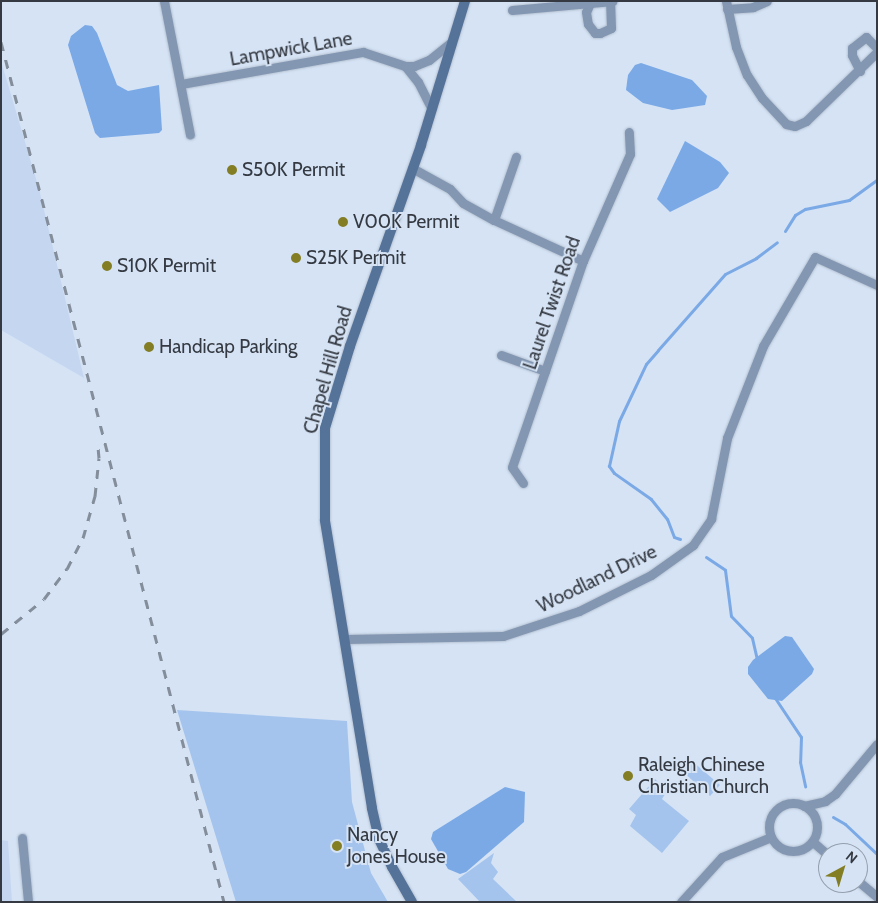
<!DOCTYPE html>
<style>
body{margin:0}
#map{position:relative;width:878px;height:903px;overflow:hidden;background:#d5e3f5;font-family:Cabin,sans-serif}
div>[style]{position:absolute}
[style*='--x']{left:calc(var(--x)*1px);top:calc(var(--y)*1px);width:calc(var(--w)*1px);rotate:calc(var(--a)*1deg)}
.built>*{inset:0;background:#c5d7f0}
.green>*{inset:0;background:#a5c4ed}
.water>*{inset:0;background:#7aa9e6}
.stream>*{height:3px;margin:-1.5px;padding:0 1.5px;transform-origin:1.5px;border-radius:1.5px;background:#7aa9e6}
.roads{filter:drop-shadow(0 0 1px #b5c1d1) drop-shadow(0 0 1px #b5c1d1)}
.minor>*{height:9px;margin:-4.5px;padding:0 4.5px;transform-origin:4.5px;border-radius:4.5px;background:#8397b2}
.minor>.ring{margin:-4.5px;padding:0;box-sizing:content-box;background:none;border:9px solid #8397b2;border-radius:50%}
.secondary>*{height:10px;margin:-5px;padding:0 5px;transform-origin:5px;border-radius:5px;background:#557299}
.rail>*{height:3px;margin-top:-1.5px;transform-origin:0;background:repeating-linear-gradient(90deg,#848d9a 0 9px,transparent 0 18px)}
.dots>*{width:14px;height:14px;translate:-50% -50%;box-sizing:border-box;border:2px solid #d5e3f5;border-radius:50%}
span{translate:-50% -50%;white-space:nowrap;text-align:center;line-height:1.15;-webkit-text-stroke:4px #d5e3f5;paint-order:stroke}
.street-label{font-size:19px;color:#353a42}
.poi-label{font-size:19px;color:#353a42}
.left{translate:0 -50%;text-align:left}
.frame{position:absolute;inset:0;border:2px solid #353a42;pointer-events:none}
.north{position:absolute;left:818px;top:843px;width:50px;height:50px;box-sizing:border-box;background:#d5e3f5;border:1px solid #959fad;border-radius:50%;rotate:39deg;font-size:14px;font-weight:700;line-height:20px;text-align:center;color:#353a42}
.north::after{content:'';display:block;margin:auto;width:18px;height:22px;background:#837d24;clip-path:polygon(50% 0,100% 100%,50% 72%,0 100%)}
</style>
<div id="map">
<div class="built">
<div style="clip-path:polygon(1px 61px,39px 189px,84px 378px,1px 330px)"></div>
<div style="clip-path:polygon(1px 840px,8px 841px,12px 902px,1px 902px)"></div>
</div>
<div class="green">
<div style="clip-path:polygon(177px 710px,347px 721px,352px 802px,371px 873px,388px 902px,236px 902px)"></div>
<div style="clip-path:polygon(692px 761px,720px 785px,710px 796px,683px 772px)"></div>
<div style="clip-path:polygon(655px 779px,667px 791px,662px 799px,689px 821px,662px 853px,630px 826px,636px 815px,629px 809px)"></div>
<div style="clip-path:polygon(494px 853px,491px 863px,498px 872px,493px 879px,517px 902px,480px 902px,458px 879px)"></div>
</div>
<div class="water">
<div style="clip-path:polygon(85px 25px,92px 26px,97px 33px,117px 85px,128px 91px,159px 85px,162px 130px,159px 133px,100px 138px,95px 133px,68px 45px,71px 36px)"></div>
<div style="clip-path:polygon(641px 63px,692px 80px,707px 96px,705px 105px,672px 110px,643px 103px,626px 90px,628px 75px,635px 65px)"></div>
<div style="clip-path:polygon(685px 141px,720px 162px,729px 173px,718px 188px,670px 212px,657px 199px)"></div>
<div style="clip-path:polygon(785px 636px,792px 637px,814px 669px,812px 674px,782px 701px,768px 699px,748px 674px,748px 667px,753px 660px)"></div>
<div style="clip-path:polygon(505px 787px,525px 792px,524px 822px,466px 872px,460px 874px,448px 869px,431px 839px,433px 832px)"></div>
</div>
<div class="stream">
<div style="--x:785;--y:231;--w:19;--a:-58"></div>
<div style="--x:795;--y:215;--w:12;--a:-31"></div>
<div style="--x:805;--y:209;--w:45;--a:-11.6"></div>
<div style="--x:849;--y:200;--w:34;--a:-36"></div>
<div style="--x:680;--y:539;--w:6;--a:-162"></div>
<div style="--x:674;--y:537;--w:19;--a:-111"></div>
<div style="--x:667;--y:519;--w:26;--a:-129"></div>
<div style="--x:651;--y:499;--w:45;--a:-144.9"></div>
<div style="--x:614;--y:473;--w:9;--a:-126"></div>
<div style="--x:609;--y:466;--w:46;--a:-77.5"></div>
<div style="--x:619;--y:421;--w:63;--a:-64.7"></div>
<div style="--x:646;--y:364;--w:18;--a:-49"></div>
<div style="--x:658;--y:350;--w:101;--a:-48.6"></div>
<div style="--x:725;--y:274;--w:35;--a:-27"></div>
<div style="--x:756;--y:258;--w:26;--a:-37"></div>
<div style="--x:706;--y:557;--w:23;--a:34"></div>
<div style="--x:725;--y:570;--w:46;--a:82.6"></div>
<div style="--x:731;--y:616;--w:30;--a:46"></div>
<div style="--x:752;--y:638;--w:22;--a:77"></div>
<div style="--x:775;--y:698;--w:47;--a:56.3"></div>
<div style="--x:801;--y:737;--w:25;--a:92"></div>
<div style="--x:800;--y:762;--w:25;--a:78"></div>
<div style="--x:833;--y:817;--w:14;--a:30"></div>
<div style="--x:845;--y:824;--w:44;--a:43.2"></div>
</div>
<div class="roads">
<div class="minor">
<div style="--x:164;--y:1;--w:136;--a:79"></div>
<div style="--x:591;--y:1;--w:12;--a:114"></div>
<div style="--x:586;--y:12;--w:12;--a:81"></div>
<div style="--x:588;--y:24;--w:11;--a:52"></div>
<div style="--x:595;--y:33;--w:5;--a:0"></div>
<div style="--x:600;--y:33;--w:12;--a:-24"></div>
<div style="--x:611;--y:28;--w:26;--a:-92"></div>
<div style="--x:726;--y:1;--w:47;--a:77.7"></div>
<div style="--x:736;--y:47;--w:30;--a:69"></div>
<div style="--x:747;--y:75;--w:27;--a:57"></div>
<div style="--x:762;--y:98;--w:35;--a:47"></div>
<div style="--x:786;--y:124;--w:9;--a:13"></div>
<div style="--x:795;--y:126;--w:12;--a:-24"></div>
<div style="--x:806;--y:121;--w:99;--a:-44.2"></div>
<div style="--x:727;--y:9;--w:26;--a:-4"></div>
<div style="--x:753;--y:7;--w:15;--a:-23"></div>
<div style="--x:512;--y:10;--w:101;--a:-5.1"></div>
<div style="--x:405;--y:66;--w:21;--a:51"></div>
<div style="--x:418;--y:82;--w:30;--a:63"></div>
<div style="--x:860;--y:71;--w:18;--a:-117"></div>
<div style="--x:852;--y:55;--w:7;--a:-90"></div>
<div style="--x:852;--y:48;--w:18;--a:-38"></div>
<div style="--x:866;--y:37;--w:16;--a:45"></div>
<div style="--x:181;--y:84;--w:185;--a:-10"></div>
<div style="--x:363;--y:52;--w:44;--a:18.4"></div>
<div style="--x:405;--y:66;--w:9;--a:0"></div>
<div style="--x:414;--y:66;--w:16;--a:-22"></div>
<div style="--x:429;--y:60;--w:28;--a:-39"></div>
<div style="--x:412;--y:168;--w:43;--a:28.9"></div>
<div style="--x:450;--y:189;--w:19;--a:47"></div>
<div style="--x:463;--y:203;--w:35;--a:29"></div>
<div style="--x:494;--y:220;--w:98;--a:24.7"></div>
<div style="--x:494;--y:220;--w:67;--a:-70.8"></div>
<div style="--x:501;--y:355;--w:47;--a:20"></div>
<div style="--x:523;--y:483;--w:19;--a:-125"></div>
<div style="--x:512;--y:467;--w:218;--a:-71"></div>
<div style="--x:583;--y:261;--w:117;--a:-66.3"></div>
<div style="--x:630;--y:154;--w:22;--a:-93"></div>
<div style="--x:346;--y:639;--w:157;--a:-1.1"></div>
<div style="--x:503;--y:636;--w:80;--a:-18.2"></div>
<div style="--x:579;--y:611;--w:80;--a:-26.6"></div>
<div style="--x:651;--y:575;--w:52;--a:-35.5"></div>
<div style="--x:693;--y:545;--w:32;--a:-55"></div>
<div style="--x:711;--y:519;--w:83;--a:-78.8"></div>
<div style="--x:727;--y:438;--w:99;--a:-68.6"></div>
<div style="--x:763;--y:346;--w:103;--a:-59.7"></div>
<div style="--x:815;--y:257;--w:68;--a:24.3"></div>
<div class="ring" style="left:769px;top:803px;width:39px;height:39px"></div>
<div style="--x:804;--y:806;--w:22;--a:-13"></div>
<div style="--x:825;--y:801;--w:12;--a:-35"></div>
<div style="--x:835;--y:794;--w:65;--a:-50"></div>
<div style="--x:22;--y:838;--w:64;--a:84.6"></div>
<div style="--x:813;--y:842;--w:20;--a:41"></div>
<div style="--x:858;--y:881;--w:25;--a:40"></div>
<div style="--x:681;--y:902;--w:61;--a:-47.7"></div>
<div style="--x:722;--y:857;--w:53;--a:-22.2"></div>
</div>
<div class="secondary">
<div style="--x:412;--y:902;--w:40;--a:-119.7"></div>
<div style="--x:392;--y:867;--w:31;--a:-115"></div>
<div style="--x:379;--y:839;--w:32;--a:-103"></div>
<div style="--x:372;--y:808;--w:292;--a:-99.3"></div>
<div style="--x:325;--y:520;--w:92;--a:-90"></div>
<div style="--x:325;--y:428;--w:86;--a:-73"></div>
<div style="--x:350;--y:346;--w:213;--a:-70.5"></div>
<div style="--x:421;--y:145;--w:151;--a:-73"></div>
</div>
</div>
<div class="rail">
<div style="--x:1;--y:42;--w:888;--a:75.46"></div>
<div style="--x:1;--y:634;--w:55;--a:-39.1"></div>
<div style="--x:44;--y:599;--w:38;--a:-53"></div>
<div style="--x:67;--y:569;--w:35;--a:-63"></div>
<div style="--x:83;--y:538;--w:44;--a:-74.1"></div>
<div style="--x:95;--y:496;--w:38;--a:-84"></div>
<div style="--x:99;--y:458;--w:12;--a:-95"></div>
</div>
<div class="dots">
<div style="left:232px;top:170px;background:#837d24"></div>
<div style="left:343px;top:222px;background:#837d24"></div>
<div style="left:296px;top:258px;background:#837d24"></div>
<div style="left:107px;top:266px;background:#837d24"></div>
<div style="left:149px;top:347px;background:#837d24"></div>
<div style="left:628px;top:776px;background:#837d24"></div>
<div style="left:337px;top:846px;background:#837d24"></div>
</div>
<div class="street-label">
<span style="left:291px;top:49px;rotate:-10deg">Lampwick Lane</span>
<span style="left:552px;top:303px;rotate:-71deg">Laurel Twist Road</span>
<span style="left:328px;top:370px;rotate:-74deg">Chapel Hill Road</span>
<span style="left:597px;top:579px;rotate:-26deg">Woodland Drive</span>
</div>
<div class="poi-label">
<span class="left" style="left:242px;top:170px">S50K Permit</span>
<span class="left" style="left:353px;top:222px">V00K Permit</span>
<span class="left" style="left:306px;top:258px">S25K Permit</span>
<span class="left" style="left:117px;top:266px">S10K Permit</span>
<span class="left" style="left:159px;top:347px">Handicap Parking</span>
<span class="left" style="left:638px;top:776px">Raleigh Chinese<br>Christian Church</span>
<span class="left" style="left:347px;top:846px">Nancy<br>Jones House</span>
</div>
<div class="frame"></div>
<div class="north">N</div>
</div>
